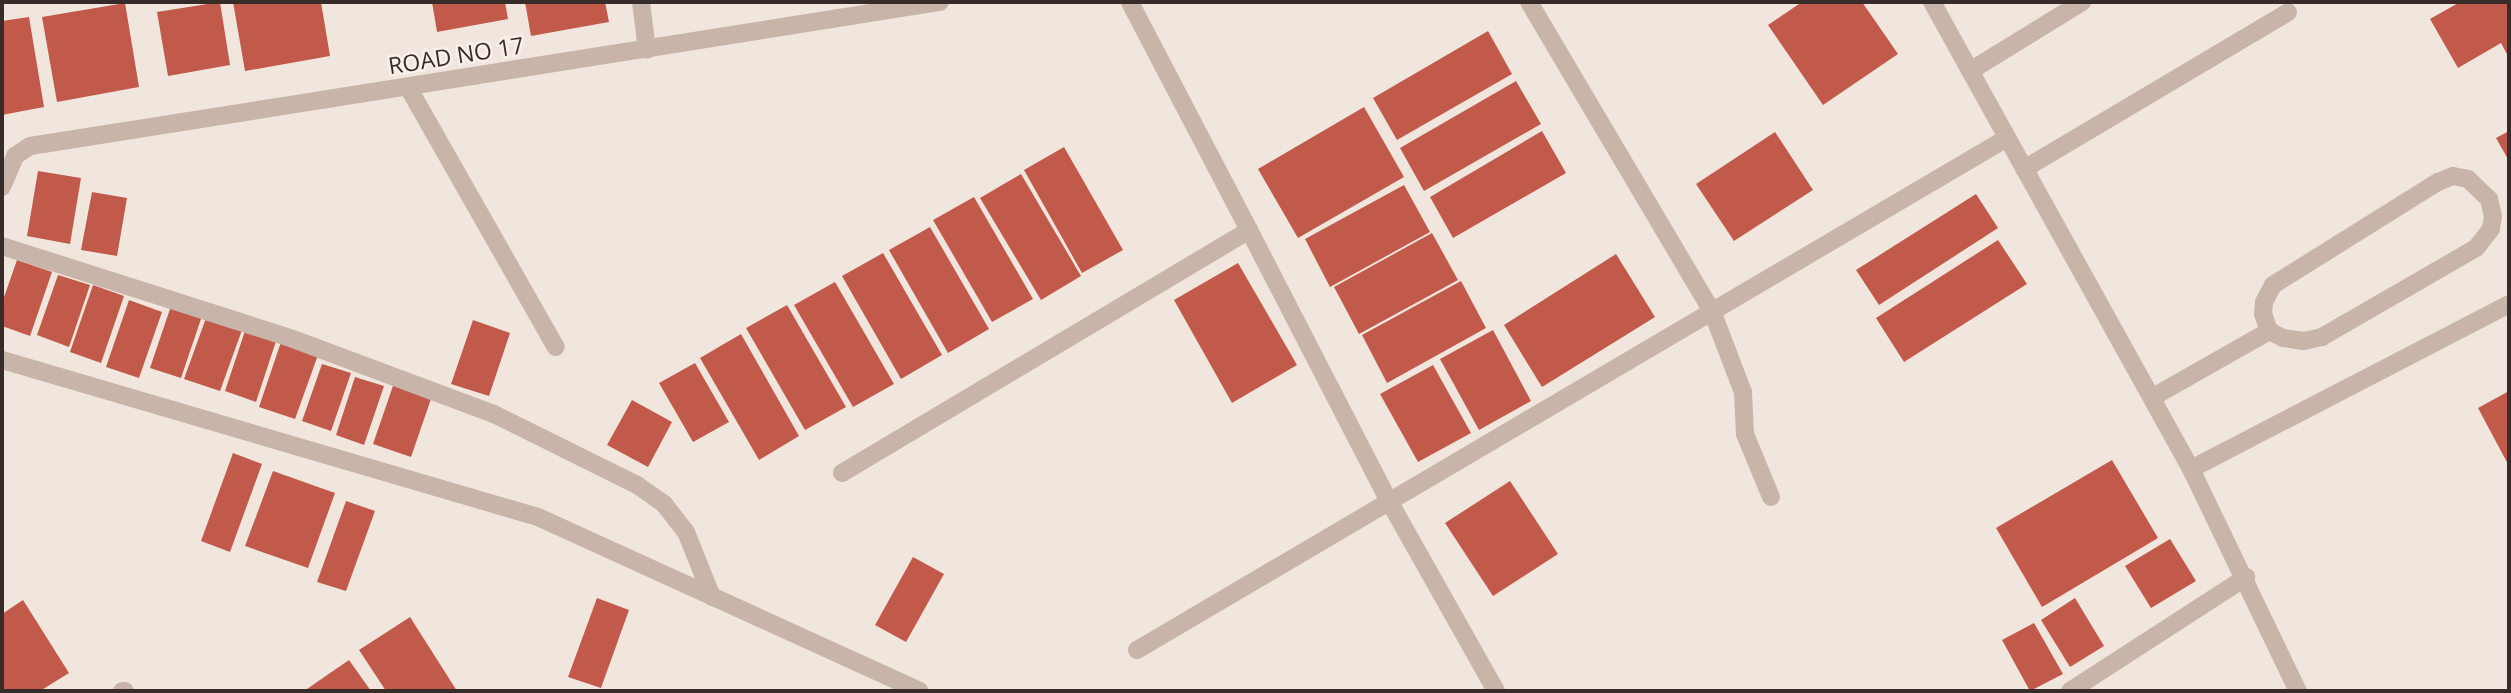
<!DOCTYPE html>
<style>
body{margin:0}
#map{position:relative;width:2511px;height:693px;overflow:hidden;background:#f1e6dd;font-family:"Open Sans",sans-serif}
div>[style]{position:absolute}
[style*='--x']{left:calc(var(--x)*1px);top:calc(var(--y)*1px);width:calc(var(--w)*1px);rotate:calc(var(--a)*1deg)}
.building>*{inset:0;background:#c25a4b}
.minor>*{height:18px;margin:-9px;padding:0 9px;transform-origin:9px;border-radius:9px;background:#c9b4a9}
span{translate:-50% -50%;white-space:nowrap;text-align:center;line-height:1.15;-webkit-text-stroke:5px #f9f0e9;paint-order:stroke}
.street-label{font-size:23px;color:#372c29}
.frame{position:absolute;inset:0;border:4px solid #372c29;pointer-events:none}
</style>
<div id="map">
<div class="building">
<div style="clip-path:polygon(220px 2px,230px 65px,168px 76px,157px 12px)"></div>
<div style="clip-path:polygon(233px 2px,321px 2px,330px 56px,245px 71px)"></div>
<div style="clip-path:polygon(432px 2px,505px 2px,508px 19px,437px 32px)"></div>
<div style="clip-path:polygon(525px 2px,605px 2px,609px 22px,531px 36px)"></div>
<div style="clip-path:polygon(1802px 2px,1862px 2px,1898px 54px,1823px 105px,1768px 25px)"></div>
<div style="clip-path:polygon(2460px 2px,2509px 2px,2509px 58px,2501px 43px,2458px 68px,2430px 19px)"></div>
<div style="clip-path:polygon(125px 3px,139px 87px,57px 102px,42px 17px)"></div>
<div style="clip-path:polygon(29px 17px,44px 107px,2px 115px,2px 21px)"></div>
<div style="clip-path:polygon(1488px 31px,1512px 74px,1397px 140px,1373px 98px)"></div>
<div style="clip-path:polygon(1516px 81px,1541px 124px,1424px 191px,1400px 148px)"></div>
<div style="clip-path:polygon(1364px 107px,1404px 177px,1298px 238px,1258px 169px)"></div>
<div style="clip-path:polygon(1542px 131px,1566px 173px,1453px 238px,1430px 197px)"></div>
<div style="clip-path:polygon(2509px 131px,2509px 161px,2496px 138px)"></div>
<div style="clip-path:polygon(1775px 132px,1813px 190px,1734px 241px,1696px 184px)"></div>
<div style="clip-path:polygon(1064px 147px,1123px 250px,1082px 273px,1024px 170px)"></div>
<div style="clip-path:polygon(38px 171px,81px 178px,70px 244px,27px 236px)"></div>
<div style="clip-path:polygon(1021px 174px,1081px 276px,1041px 300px,980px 198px)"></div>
<div style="clip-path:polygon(1404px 185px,1430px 232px,1330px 287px,1305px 239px)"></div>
<div style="clip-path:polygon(92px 192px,127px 198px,117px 256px,81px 250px)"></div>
<div style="clip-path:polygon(1976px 194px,1998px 228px,1879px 305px,1856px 270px)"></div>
<div style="clip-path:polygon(974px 197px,1033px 299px,992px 322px,933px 220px)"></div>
<div style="clip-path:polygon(930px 227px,989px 329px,948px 353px,889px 250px)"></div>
<div style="clip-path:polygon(1432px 233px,1458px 280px,1359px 334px,1334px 287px)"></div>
<div style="clip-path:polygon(1998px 240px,2027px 284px,1904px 362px,1876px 318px)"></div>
<div style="clip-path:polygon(883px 253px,942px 355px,901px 379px,842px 276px)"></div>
<div style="clip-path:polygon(1616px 254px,1655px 317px,1542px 387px,1504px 325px)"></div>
<div style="clip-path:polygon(17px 260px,52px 272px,30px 336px,2px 326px,2px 303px)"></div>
<div style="clip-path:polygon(1238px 263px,1297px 365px,1232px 403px,1174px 300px)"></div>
<div style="clip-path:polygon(58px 275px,90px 285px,69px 347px,37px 335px)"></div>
<div style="clip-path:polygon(1461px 281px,1486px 328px,1387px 383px,1362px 335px)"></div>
<div style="clip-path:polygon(835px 282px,894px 384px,853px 407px,794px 305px)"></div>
<div style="clip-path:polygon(93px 285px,124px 296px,101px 363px,70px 352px)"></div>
<div style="clip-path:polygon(129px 300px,162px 312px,139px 378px,106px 367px)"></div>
<div style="clip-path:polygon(787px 305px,846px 407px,805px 430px,746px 328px)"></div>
<div style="clip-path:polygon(171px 306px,202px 316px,181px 378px,150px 368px)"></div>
<div style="clip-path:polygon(206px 318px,242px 330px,220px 391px,184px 379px)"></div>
<div style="clip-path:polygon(473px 320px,510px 333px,489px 396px,451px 384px)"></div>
<div style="clip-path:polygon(246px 328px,277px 338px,256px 402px,225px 391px)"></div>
<div style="clip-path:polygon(1493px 330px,1531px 401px,1479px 430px,1440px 359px)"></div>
<div style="clip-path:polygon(741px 334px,799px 436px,759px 460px,700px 358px)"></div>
<div style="clip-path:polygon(281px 342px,318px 355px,295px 419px,259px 407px)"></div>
<div style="clip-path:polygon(695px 363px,729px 422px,693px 442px,659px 383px)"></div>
<div style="clip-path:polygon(322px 364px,351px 373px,331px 431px,302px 421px)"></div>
<div style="clip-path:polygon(1433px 365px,1471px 433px,1418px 462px,1380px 394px)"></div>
<div style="clip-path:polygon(355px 377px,384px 386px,364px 445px,336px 435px)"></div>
<div style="clip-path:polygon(394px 383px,432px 396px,411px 457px,373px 444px)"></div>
<div style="clip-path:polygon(2509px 391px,2509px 466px,2478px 408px)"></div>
<div style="clip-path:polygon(632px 400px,672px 422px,648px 467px,607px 445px)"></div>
<div style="clip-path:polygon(233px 453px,262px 464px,230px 552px,201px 541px)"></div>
<div style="clip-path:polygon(2112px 460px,2158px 538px,2042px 607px,1996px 528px)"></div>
<div style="clip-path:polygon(273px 471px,335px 493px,308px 568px,245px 546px)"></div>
<div style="clip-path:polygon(1510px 481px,1558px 554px,1493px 596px,1445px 523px)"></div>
<div style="clip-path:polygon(346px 501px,375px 511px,346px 591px,317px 582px)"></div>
<div style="clip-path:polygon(2170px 539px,2196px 581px,2151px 608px,2125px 566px)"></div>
<div style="clip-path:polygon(913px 557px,944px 574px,906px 642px,875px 625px)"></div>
<div style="clip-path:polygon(597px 598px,629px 610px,601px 688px,568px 677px)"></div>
<div style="clip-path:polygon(2075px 598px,2104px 646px,2070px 667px,2041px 620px)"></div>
<div style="clip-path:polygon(23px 600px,69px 673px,40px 691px,2px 691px,2px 614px)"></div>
<div style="clip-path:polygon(410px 617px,457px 691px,386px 691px,359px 650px)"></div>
<div style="clip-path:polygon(2034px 623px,2063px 674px,2030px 691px,2002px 640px)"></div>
<div style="clip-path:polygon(349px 660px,371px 691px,304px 691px)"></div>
</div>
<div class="minor">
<div style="--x:641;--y:2;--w:48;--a:82.9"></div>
<div style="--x:1529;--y:2;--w:359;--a:59.4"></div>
<div style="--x:1712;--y:311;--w:87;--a:69.1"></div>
<div style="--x:1743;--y:392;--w:42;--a:87.3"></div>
<div style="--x:1745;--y:434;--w:68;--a:67.6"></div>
<div style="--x:1932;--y:2;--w:534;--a:60.99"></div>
<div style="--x:2191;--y:469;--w:246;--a:64.3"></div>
<div style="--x:1970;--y:71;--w:132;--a:-31.6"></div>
<div style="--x:408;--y:87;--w:299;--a:60.4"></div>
<div style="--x:2024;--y:169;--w:307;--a:-30.7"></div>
<div style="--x:2453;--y:176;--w:15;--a:11"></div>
<div style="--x:2468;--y:179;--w:29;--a:44"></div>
<div style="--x:2489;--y:199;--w:17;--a:77"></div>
<div style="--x:2493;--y:216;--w:13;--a:99"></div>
<div style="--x:2491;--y:229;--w:24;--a:128"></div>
<div style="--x:2476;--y:248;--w:178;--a:150"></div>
<div style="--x:2322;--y:337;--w:19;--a:168"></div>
<div style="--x:2303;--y:341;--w:20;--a:-171"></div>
<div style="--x:2283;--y:338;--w:16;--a:-153"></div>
<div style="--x:2269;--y:331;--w:18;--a:-109"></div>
<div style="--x:2263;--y:314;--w:12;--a:-85"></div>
<div style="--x:2264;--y:302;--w:19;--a:-62"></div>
<div style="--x:2273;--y:285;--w:195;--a:-32"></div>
<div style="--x:2438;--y:182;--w:16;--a:-22"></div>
<div style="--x:2;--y:187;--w:34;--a:-67"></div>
<div style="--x:15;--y:156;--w:18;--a:-34"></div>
<div style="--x:30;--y:146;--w:13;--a:-9"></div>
<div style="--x:43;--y:144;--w:908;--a:-9"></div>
<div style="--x:1249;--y:230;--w:305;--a:62.7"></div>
<div style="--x:1389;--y:501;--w:218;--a:60.6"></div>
<div style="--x:2;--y:246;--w:305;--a:17.7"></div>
<div style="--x:293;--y:339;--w:215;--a:20.5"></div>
<div style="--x:494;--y:414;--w:160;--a:26.4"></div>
<div style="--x:637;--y:485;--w:33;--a:35"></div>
<div style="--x:664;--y:504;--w:36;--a:52"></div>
<div style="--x:686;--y:532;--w:70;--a:68.2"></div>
<div style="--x:2;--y:360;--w:559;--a:16.33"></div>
<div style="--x:538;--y:517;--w:419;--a:24.5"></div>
<div style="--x:2153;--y:397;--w:133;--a:-29.6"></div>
<div style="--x:2191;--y:469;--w:358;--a:-27.4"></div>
<div style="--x:842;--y:473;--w:474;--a:-30.8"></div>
<div style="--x:1249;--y:230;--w:257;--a:-117.6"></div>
<div style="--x:1137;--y:650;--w:1009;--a:-30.48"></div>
<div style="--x:122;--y:691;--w:3;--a:0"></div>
<div style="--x:2070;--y:691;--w:210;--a:-32.9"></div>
</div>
<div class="street-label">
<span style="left:456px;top:55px;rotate:-9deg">ROAD NO 17</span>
</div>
<div class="frame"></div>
</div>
